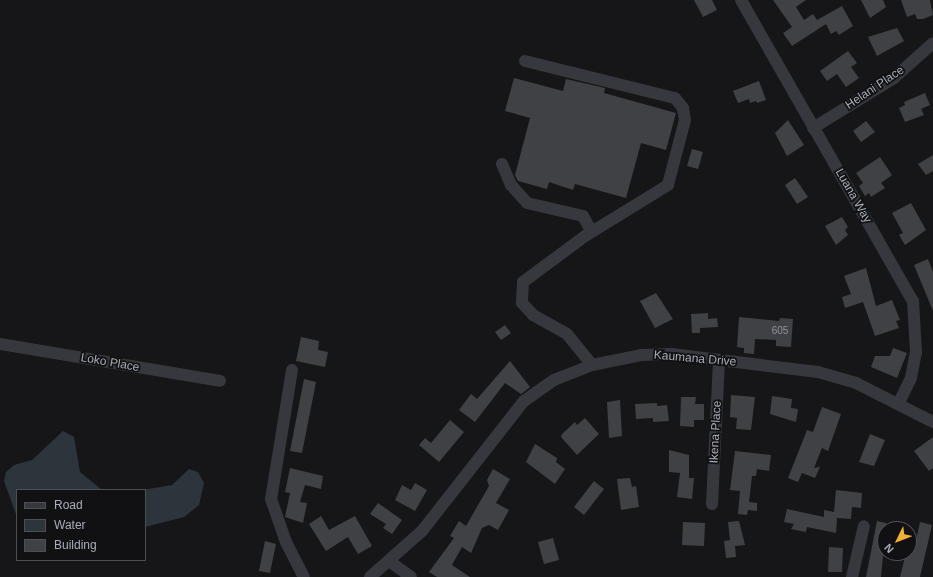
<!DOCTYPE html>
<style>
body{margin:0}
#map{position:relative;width:933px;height:577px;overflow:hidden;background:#161618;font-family:Arial,sans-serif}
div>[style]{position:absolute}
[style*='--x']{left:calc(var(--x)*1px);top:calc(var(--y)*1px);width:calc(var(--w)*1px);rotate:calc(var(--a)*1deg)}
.water>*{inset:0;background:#2c353c}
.building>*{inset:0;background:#404145}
.minor>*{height:12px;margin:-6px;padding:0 6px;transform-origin:6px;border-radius:6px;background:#37383d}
span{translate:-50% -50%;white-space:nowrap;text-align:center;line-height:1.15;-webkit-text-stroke:3.5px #111113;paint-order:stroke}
.number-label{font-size:10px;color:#8e929b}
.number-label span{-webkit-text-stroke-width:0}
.street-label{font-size:12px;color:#a8adb8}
.legend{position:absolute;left:16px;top:489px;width:130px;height:72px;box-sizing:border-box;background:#111113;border:1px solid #4d4f55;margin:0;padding:5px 7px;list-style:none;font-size:12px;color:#a8adb8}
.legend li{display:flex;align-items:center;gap:8px;height:20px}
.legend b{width:20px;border:1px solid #4d4f55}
.north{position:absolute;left:877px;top:521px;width:40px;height:40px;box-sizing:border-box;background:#111113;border:1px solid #4d4f55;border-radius:50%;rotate:227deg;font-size:11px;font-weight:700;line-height:16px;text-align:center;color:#a8adb8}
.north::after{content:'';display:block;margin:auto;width:14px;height:18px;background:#f2b134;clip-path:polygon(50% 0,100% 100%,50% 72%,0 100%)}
</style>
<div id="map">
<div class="water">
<div style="clip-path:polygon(63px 431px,74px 437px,80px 472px,102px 490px,17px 490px,17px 517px,4px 481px,6px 472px,14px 465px,32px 460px)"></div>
<div style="clip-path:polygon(189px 469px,198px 472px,204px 483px,199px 505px,184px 517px,145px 527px,143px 490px,172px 485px)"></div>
</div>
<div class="building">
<div style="clip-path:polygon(694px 0,712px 0,717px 10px,703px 17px)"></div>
<div style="clip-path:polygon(773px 0,806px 0,796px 7px,804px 20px,813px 14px,817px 20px,842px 6px,853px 26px,839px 35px,836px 31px,831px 34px,826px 24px,792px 46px,783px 33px,792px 27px)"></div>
<div style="clip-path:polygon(861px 0,883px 0,886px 7px,870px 18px)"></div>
<div style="clip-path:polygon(901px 0,930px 0,933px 15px,923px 19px,917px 19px,915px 14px,907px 17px)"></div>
<div style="clip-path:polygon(897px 28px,904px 41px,877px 56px,868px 37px)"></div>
<div style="clip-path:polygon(848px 51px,857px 63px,851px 67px,859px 78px,846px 87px,837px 74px,827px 81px,820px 71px)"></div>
<div style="clip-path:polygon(514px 78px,563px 91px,566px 79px,605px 88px,604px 93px,676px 113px,666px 150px,641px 143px,626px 198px,575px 184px,573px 190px,549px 182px,547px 189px,518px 181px,515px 175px,530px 118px,505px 111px)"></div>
<div style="clip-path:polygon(759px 81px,766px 100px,757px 103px,756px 101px,750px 103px,749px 99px,738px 103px,733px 91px)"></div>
<div style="clip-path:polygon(925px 93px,930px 105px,921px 109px,924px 115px,905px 122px,899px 108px,905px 105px,904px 102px)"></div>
<div style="clip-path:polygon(788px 120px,804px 145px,787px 156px,775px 133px)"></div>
<div style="clip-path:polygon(866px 121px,875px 132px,861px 142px,853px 131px)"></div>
<div style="clip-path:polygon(692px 149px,703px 152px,698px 169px,687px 166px)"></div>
<div style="clip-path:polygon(933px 155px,933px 171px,926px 175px,918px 164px)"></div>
<div style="clip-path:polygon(880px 157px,892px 175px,881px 183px,885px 188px,871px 197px,869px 193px,865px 196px,859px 186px,863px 183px,856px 173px)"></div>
<div style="clip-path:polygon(795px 178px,808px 197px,797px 204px,785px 185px)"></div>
<div style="clip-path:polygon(911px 203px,926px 230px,905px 245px,899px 235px,903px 233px,892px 213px)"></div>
<div style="clip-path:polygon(842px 217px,848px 227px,845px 230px,848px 235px,836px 245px,825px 226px)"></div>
<div style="clip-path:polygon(928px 259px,933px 272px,933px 311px,914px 265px)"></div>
<div style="clip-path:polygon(866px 268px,876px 306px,892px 300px,900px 320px,896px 321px,899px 328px,875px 336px,863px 302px,845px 308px,842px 297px,851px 294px,844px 276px)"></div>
<div style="clip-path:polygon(656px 293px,673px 319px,655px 328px,640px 301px)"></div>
<div style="clip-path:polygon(708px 313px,708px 319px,717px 318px,718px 327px,700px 328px,700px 333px,692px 333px,691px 314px)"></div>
<div style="clip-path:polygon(739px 317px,779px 321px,780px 318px,793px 319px,791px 347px,776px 346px,776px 340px,755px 339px,754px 354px,744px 353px,744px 348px,737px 347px)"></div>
<div style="clip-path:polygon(505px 325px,511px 333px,501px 340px,495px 332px)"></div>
<div style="clip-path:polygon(301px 337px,319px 341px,318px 350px,328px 352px,325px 367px,296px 361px)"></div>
<div style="clip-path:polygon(893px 348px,907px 353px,897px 378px,871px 367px,875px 356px,890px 356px)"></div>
<div style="clip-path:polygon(510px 361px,530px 387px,525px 391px,521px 394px,505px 383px,475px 422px,459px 410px,471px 394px,477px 399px)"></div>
<div style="clip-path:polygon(304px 379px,316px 382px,302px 453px,290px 451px)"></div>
<div style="clip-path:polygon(731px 395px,755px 397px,751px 430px,736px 429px,737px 418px,730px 417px)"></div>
<div style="clip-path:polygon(772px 396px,792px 399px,791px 408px,798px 409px,796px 422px,770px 414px)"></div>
<div style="clip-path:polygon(681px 397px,696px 397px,695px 404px,704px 404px,704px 420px,694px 420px,694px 427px,680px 426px)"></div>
<div style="clip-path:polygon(620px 400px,622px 436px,609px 438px,607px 402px)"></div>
<div style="clip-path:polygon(657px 403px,657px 406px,667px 405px,669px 421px,653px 422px,653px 418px,636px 419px,635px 404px)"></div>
<div style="clip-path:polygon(822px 407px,841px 414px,828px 451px,822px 448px,814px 468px,820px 467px,815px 478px,802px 473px,798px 482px,788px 478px,807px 430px,813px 432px)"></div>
<div style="clip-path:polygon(585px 418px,599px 434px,577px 455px,561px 437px,562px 434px,575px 422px,577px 425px)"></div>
<div style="clip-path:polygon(450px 420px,464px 432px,439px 462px,419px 445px,425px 438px,431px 443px)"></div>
<div style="clip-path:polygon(870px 434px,885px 440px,874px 466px,859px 462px)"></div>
<div style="clip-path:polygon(933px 437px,933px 468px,929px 471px,914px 451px)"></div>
<div style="clip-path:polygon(535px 444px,557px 458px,556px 462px,565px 469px,555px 484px,526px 462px)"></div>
<div style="clip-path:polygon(669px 450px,689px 455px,689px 478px,694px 478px,692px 499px,677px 497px,680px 473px,669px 472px)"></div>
<div style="clip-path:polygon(735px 451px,771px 455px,769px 471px,757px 469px,756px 476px,752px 476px,749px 502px,757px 503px,757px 511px,748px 510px,747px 515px,738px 514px,740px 491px,730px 490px)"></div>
<div style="clip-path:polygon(290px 468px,323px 476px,321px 489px,305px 485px,300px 502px,307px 503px,303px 523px,285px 517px,290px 493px,285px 492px)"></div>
<div style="clip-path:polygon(493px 469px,510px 479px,496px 503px,509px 510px,498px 530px,489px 525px,482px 528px,471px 553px,462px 547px,452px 565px,470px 577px,437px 577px,429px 572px,454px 538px,450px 536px,459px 521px,466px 526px,489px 486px,487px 480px)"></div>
<div style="clip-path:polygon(630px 478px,632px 487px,636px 486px,639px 507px,621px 510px,617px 479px)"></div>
<div style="clip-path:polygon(594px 481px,604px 489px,584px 515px,574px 507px)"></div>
<div style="clip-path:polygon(415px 483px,427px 490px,415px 511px,395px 500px,402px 485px,411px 490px)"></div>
<div style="clip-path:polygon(836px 490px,862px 493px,861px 508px,852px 507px,851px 519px,837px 518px,836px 533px,807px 527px,806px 532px,791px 529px,794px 524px,784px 522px,787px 509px,824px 517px,824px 510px,834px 512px)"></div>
<div style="clip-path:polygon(378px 503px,402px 520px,392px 534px,383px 528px,386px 524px,370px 514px)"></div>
<div style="clip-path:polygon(321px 516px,329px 530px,355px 516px,372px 546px,358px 554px,348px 537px,326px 551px,309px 524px)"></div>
<div style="clip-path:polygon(739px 521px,745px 545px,735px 546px,736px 557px,726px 558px,724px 541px,730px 540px,728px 522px)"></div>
<div style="clip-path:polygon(877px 521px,886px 523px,881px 577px,866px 577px)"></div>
<div style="clip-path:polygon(683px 522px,705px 523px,704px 546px,682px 545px)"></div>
<div style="clip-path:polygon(920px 522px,932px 525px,920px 577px,900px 577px,906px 553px,913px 553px)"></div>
<div style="clip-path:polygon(553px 538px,559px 560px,544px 564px,538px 542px)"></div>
<div style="clip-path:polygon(265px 541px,276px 544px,270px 573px,259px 571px)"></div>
<div style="clip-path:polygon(829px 547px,843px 548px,842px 572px,828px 572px)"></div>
</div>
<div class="minor">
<div style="--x:741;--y:0;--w:347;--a:60.3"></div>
<div style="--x:913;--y:301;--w:51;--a:86.6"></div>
<div style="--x:916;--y:352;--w:26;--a:101"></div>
<div style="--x:911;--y:378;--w:28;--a:116"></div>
<div style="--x:525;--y:61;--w:154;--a:13.9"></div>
<div style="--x:675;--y:98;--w:13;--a:51"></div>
<div style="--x:683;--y:108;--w:12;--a:81"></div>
<div style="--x:685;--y:120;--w:67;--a:104.7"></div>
<div style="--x:668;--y:185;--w:97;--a:148.4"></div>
<div style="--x:585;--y:236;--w:77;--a:143.4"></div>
<div style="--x:523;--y:282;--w:21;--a:93"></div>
<div style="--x:522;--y:303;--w:16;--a:47"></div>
<div style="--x:533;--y:315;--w:39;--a:29"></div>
<div style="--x:567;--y:334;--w:40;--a:51"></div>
<div style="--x:813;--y:128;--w:95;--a:-31.7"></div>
<div style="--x:894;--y:78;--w:52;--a:-41.9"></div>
<div style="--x:502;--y:164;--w:23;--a:67"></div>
<div style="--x:511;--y:185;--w:24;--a:48"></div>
<div style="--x:527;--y:203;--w:57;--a:13.1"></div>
<div style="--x:583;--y:216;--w:18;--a:61"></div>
<div style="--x:0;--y:344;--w:223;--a:9.5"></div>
<div style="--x:292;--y:370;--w:131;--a:99.2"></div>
<div style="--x:271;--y:499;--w:46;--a:70.8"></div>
<div style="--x:286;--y:542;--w:39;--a:63"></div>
<div style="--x:712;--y:504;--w:144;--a:-87.2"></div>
<div style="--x:389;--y:561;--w:27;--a:36"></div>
<div style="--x:370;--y:577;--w:69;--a:-41.5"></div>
<div style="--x:422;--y:531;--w:165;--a:-51.9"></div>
<div style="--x:524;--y:401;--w:37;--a:-35"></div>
<div style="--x:554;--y:380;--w:41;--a:-21.5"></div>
<div style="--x:592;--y:365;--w:50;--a:-11.5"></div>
<div style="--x:641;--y:355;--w:30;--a:-2"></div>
<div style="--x:671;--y:354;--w:148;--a:7"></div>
<div style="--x:818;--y:372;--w:40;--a:16"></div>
<div style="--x:856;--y:383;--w:86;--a:26.9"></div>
<div style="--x:852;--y:577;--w:52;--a:-76.8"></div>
</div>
<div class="number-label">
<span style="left:780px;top:331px">605</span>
</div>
<div class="street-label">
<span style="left:875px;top:88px;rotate:-34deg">Helani Place</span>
<span style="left:853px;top:196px;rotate:60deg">Luana Way</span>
<span style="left:695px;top:359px;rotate:5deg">Kaumana Drive</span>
<span style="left:110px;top:363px;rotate:10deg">Loko Place</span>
<span style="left:716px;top:432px;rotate:-87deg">Ikena Place</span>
</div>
<ul class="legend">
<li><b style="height:5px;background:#37383d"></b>Road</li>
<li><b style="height:11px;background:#2c353c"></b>Water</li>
<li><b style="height:11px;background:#404145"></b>Building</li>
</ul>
<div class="north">N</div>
</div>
